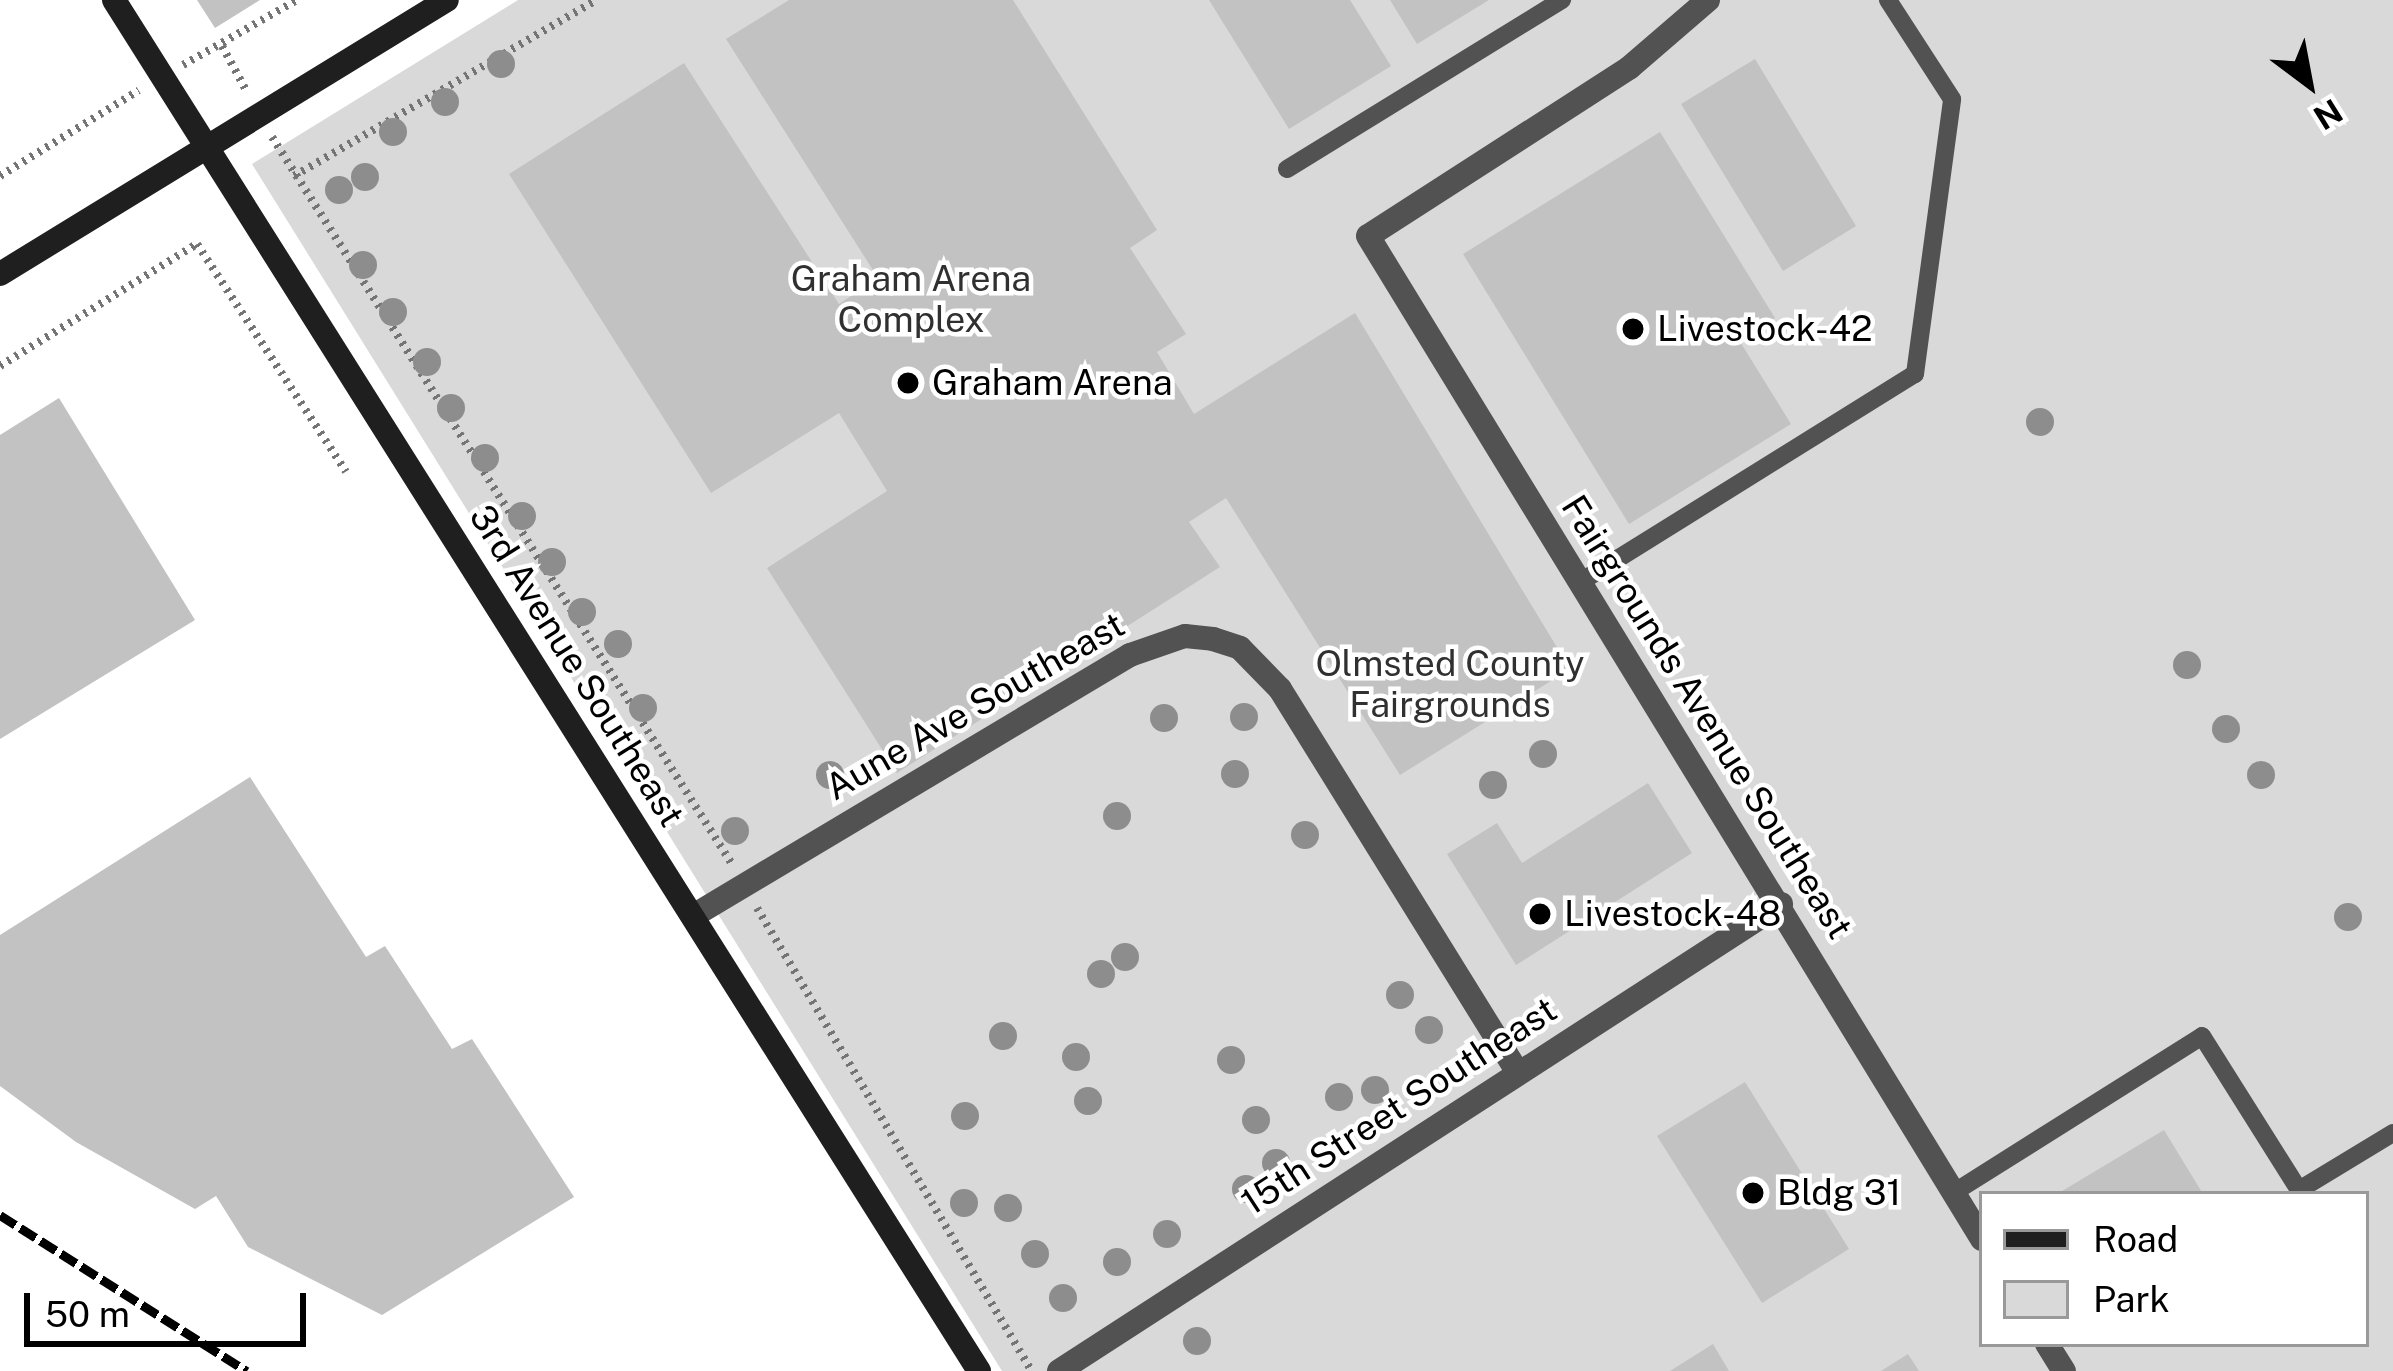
<!DOCTYPE html>
<style>
body{margin:0}
#map{position:relative;width:2393px;height:1371px;overflow:hidden;background:#fff;font-family:"Public Sans",sans-serif}
div>[style]{position:absolute}
[style*='--x']{left:calc(var(--x)*1px);top:calc(var(--y)*1px);width:calc(var(--w)*1px);rotate:calc(var(--a)*1deg)}
.green>*{inset:0;background:#d9d9d9}
.building>*{inset:0;background:#c2c2c2}
.path>*{height:8px;margin-top:-4px;transform-origin:0;background:repeating-linear-gradient(90deg,#747474 0 3px,transparent 0 9px)}
.lane>*{height:18px;margin:-9px;padding:0 9px;transform-origin:9px;border-radius:9px;background:#525252}
.street>*{height:24px;margin:-12px;padding:0 12px;transform-origin:12px;border-radius:12px;background:#525252}
.secondary>*{height:24px;margin:-12px;padding:0 12px;transform-origin:12px;border-radius:12px;background:#1f1f1f}
.rail>*{height:9px;margin-top:-4.5px;transform-origin:0;background:repeating-linear-gradient(90deg,#000 0 18px,transparent 0 24px)}
.trees>*{width:28px;height:28px;margin:-14px;border-radius:50%;background:#8d8d8d}
.dots>*{width:33px;height:33px;translate:-50% -50%;box-sizing:border-box;border:6px solid #fff;border-radius:50%}
span{translate:-50% -50%;white-space:nowrap;text-align:center;line-height:1.15;-webkit-text-stroke:9px #fff;paint-order:stroke}
.park-label{font-size:36px;color:#303030}
.poi-label{font-size:36px;color:#000}
.left{translate:0 -50%;text-align:left}
.street-label{font-size:36px;color:#000}
.legend{position:absolute;left:1979px;top:1191px;width:390px;height:156px;box-sizing:border-box;background:#fff;border:3px solid #999;margin:0;padding:15px 21px;list-style:none;font-size:36px;color:#000}
.legend li{display:flex;align-items:center;gap:24px;height:60px}
.legend b{width:60px;border:3px solid #999}
.north{position:absolute;left:2249px;top:24px;width:120px;height:120px;-webkit-text-stroke:9px #fff;paint-order:stroke;rotate:148deg;font-size:33px;font-weight:700;line-height:48px;text-align:center;color:#000}
.north::after{content:'';display:block;margin:auto;width:42px;height:54px;background:#000;clip-path:polygon(50% 0,100% 100%,50% 72%,0 100%)}
.scale{position:absolute;left:24px;top:1293px;width:282px;height:54px;box-sizing:border-box;border:6px solid #000;border-top:0;padding-left:15px;font-size:36px;line-height:42px;white-space:nowrap;color:#000;-webkit-text-stroke:9px #fff;paint-order:stroke}
</style>
<div id="map">
<div class="green">
<div style="clip-path:polygon(evenodd,518px 0,2393px 0,2393px 1371px,1002px 1371px,252px 164px,518px 0,1982px 1194px,2366px 1194px,2366px 1344px,1982px 1344px,1982px 1194px)"></div>
</div>
<div class="building">
<div style="clip-path:polygon(197px 0,260px 0,215px 28px)"></div>
<div style="clip-path:polygon(789px 0,1013px 0,1157px 230px,1130px 248px,1186px 334px,1157px 352px,1194px 414px,1355px 313px,1570px 669px,1400px 775px,1226px 498px,1189px 522px,1220px 567px,897px 773px,767px 568px,887px 491px,839px 413px,711px 493px,509px 174px,684px 63px,839px 304px,878px 278px,726px 39px)"></div>
<div style="clip-path:polygon(1209px 0,1350px 0,1391px 66px,1289px 129px)"></div>
<div style="clip-path:polygon(1390px 0,1489px 0,1417px 44px)"></div>
<div style="clip-path:polygon(1755px 59px,1856px 226px,1783px 271px,1681px 104px)"></div>
<div style="clip-path:polygon(1660px 132px,1775px 318px,1739px 340px,1791px 424px,1629px 524px,1463px 254px)"></div>
<div style="clip-path:polygon(59px 398px,195px 620px,0 739px,0 435px)"></div>
<div style="clip-path:polygon(250px 777px,366px 957px,385px 946px,452px 1049px,472px 1039px,574px 1197px,382px 1315px,248px 1247px,216px 1196px,195px 1209px,76px 1142px,0 1086px,0 935px)"></div>
<div style="clip-path:polygon(1648px 783px,1692px 853px,1516px 965px,1447px 854px,1497px 823px,1522px 863px)"></div>
<div style="clip-path:polygon(1745px 1082px,1849px 1249px,1762px 1303px,1657px 1136px)"></div>
<div style="clip-path:polygon(2164px 1130px,2203px 1194px,2057px 1194px)"></div>
<div style="clip-path:polygon(1713px 1344px,1729px 1371px,1670px 1371px)"></div>
<div style="clip-path:polygon(1908px 1354px,1919px 1371px,1881px 1371px)"></div>
</div>
<div class="path">
<div style="--x:222;--y:46;--w:52;--a:61.5"></div>
<div style="--x:183;--y:65;--w:131;--a:-29.7"></div>
<div style="--x:272;--y:137;--w:860;--a:57.68"></div>
<div style="--x:0;--y:176;--w:163;--a:-31.7"></div>
<div style="--x:294;--y:176;--w:350;--a:-30.2"></div>
<div style="--x:0;--y:366;--w:232;--a:-31.8"></div>
<div style="--x:197;--y:244;--w:272;--a:56.8"></div>
<div style="--x:757;--y:908;--w:537;--a:59.33"></div>
</div>
<div class="lane">
<div style="--x:1287;--y:169;--w:323;--a:-31.6"></div>
<div style="--x:1582;--y:581;--w:392;--a:-31.9"></div>
<div style="--x:1915;--y:374;--w:277;--a:-82.3"></div>
<div style="--x:1952;--y:99;--w:118;--a:-122.9"></div>
<div style="--x:1953;--y:1193;--w:294;--a:-32.2"></div>
<div style="--x:2202;--y:1036;--w:182;--a:57.8"></div>
<div style="--x:2299;--y:1190;--w:110;--a:-31.2"></div>
</div>
<div class="street">
<div style="--x:1708;--y:0;--w:104;--a:139.3"></div>
<div style="--x:1629;--y:68;--w:310;--a:147.2"></div>
<div style="--x:1368;--y:236;--w:1176;--a:58.53"></div>
<div style="--x:693;--y:916;--w:509;--a:-30.85"></div>
<div style="--x:1130;--y:655;--w:58;--a:-19.1"></div>
<div style="--x:1185;--y:636;--w:28;--a:6"></div>
<div style="--x:1213;--y:639;--w:28;--a:18"></div>
<div style="--x:1240;--y:648;--w:57;--a:45.7"></div>
<div style="--x:1280;--y:689;--w:450;--a:58.2"></div>
<div style="--x:2047;--y:1344;--w:32;--a:58"></div>
<div style="--x:1059;--y:1371;--w:860;--a:-32.9"></div>
</div>
<div class="secondary">
<div style="--x:114;--y:0;--w:1621;--a:57.75"></div>
<div style="--x:0;--y:274;--w:524;--a:-31.51"></div>
</div>
<div class="rail">
<div style="--x:0;--y:1215;--w:292;--a:32.3"></div>
</div>
<div class="trees">
<div style="left:501px;top:64px"></div>
<div style="left:445px;top:102px"></div>
<div style="left:393px;top:132px"></div>
<div style="left:365px;top:177px"></div>
<div style="left:339px;top:190px"></div>
<div style="left:363px;top:265px"></div>
<div style="left:393px;top:312px"></div>
<div style="left:427px;top:362px"></div>
<div style="left:451px;top:408px"></div>
<div style="left:2040px;top:422px"></div>
<div style="left:485px;top:458px"></div>
<div style="left:522px;top:516px"></div>
<div style="left:552px;top:562px"></div>
<div style="left:582px;top:612px"></div>
<div style="left:618px;top:644px"></div>
<div style="left:2187px;top:665px"></div>
<div style="left:643px;top:708px"></div>
<div style="left:1244px;top:717px"></div>
<div style="left:1164px;top:718px"></div>
<div style="left:2226px;top:729px"></div>
<div style="left:1543px;top:754px"></div>
<div style="left:1235px;top:774px"></div>
<div style="left:830px;top:775px"></div>
<div style="left:2261px;top:775px"></div>
<div style="left:1493px;top:785px"></div>
<div style="left:1117px;top:816px"></div>
<div style="left:735px;top:831px"></div>
<div style="left:1305px;top:835px"></div>
<div style="left:2348px;top:917px"></div>
<div style="left:1125px;top:957px"></div>
<div style="left:1101px;top:974px"></div>
<div style="left:1400px;top:995px"></div>
<div style="left:1429px;top:1030px"></div>
<div style="left:1003px;top:1036px"></div>
<div style="left:1076px;top:1057px"></div>
<div style="left:1231px;top:1060px"></div>
<div style="left:1375px;top:1090px"></div>
<div style="left:1339px;top:1097px"></div>
<div style="left:1088px;top:1101px"></div>
<div style="left:965px;top:1116px"></div>
<div style="left:1256px;top:1120px"></div>
<div style="left:1276px;top:1163px"></div>
<div style="left:1246px;top:1189px"></div>
<div style="left:964px;top:1203px"></div>
<div style="left:1008px;top:1208px"></div>
<div style="left:1167px;top:1234px"></div>
<div style="left:1035px;top:1254px"></div>
<div style="left:1117px;top:1262px"></div>
<div style="left:1063px;top:1298px"></div>
<div style="left:1197px;top:1341px"></div>
</div>
<div class="dots">
<div style="left:1633px;top:329px;background:#000"></div>
<div style="left:908px;top:383px;background:#000"></div>
<div style="left:1540px;top:914px;background:#000"></div>
<div style="left:1753px;top:1193px;background:#000"></div>
</div>
<div class="park-label">
<span style="left:911px;top:299px">Graham Arena<br>Complex</span>
<span style="left:1450px;top:684px">Olmsted County<br>Fairgrounds</span>
</div>
<div class="poi-label">
<span class="left" style="left:1657px;top:329px">Livestock-42</span>
<span class="left" style="left:932px;top:383px">Graham Arena</span>
<span class="left" style="left:1564px;top:914px">Livestock-48</span>
<span class="left" style="left:1777px;top:1193px">Bldg 31</span>
</div>
<div class="street-label">
<span style="left:577px;top:666px;rotate:58deg">3rd Avenue Southeast</span>
<span style="left:975px;top:706px;rotate:-30deg">Aune Ave Southeast</span>
<span style="left:1707px;top:717px;rotate:58deg">Fairgrounds Avenue Southeast</span>
<span style="left:1399px;top:1106px;rotate:-33deg">15th Street Southeast</span>
</div>
<ul class="legend">
<li><b style="height:15px;background:#1f1f1f"></b>Road</li>
<li><b style="height:33px;background:#d9d9d9"></b>Park</li>
</ul>
<div class="north">N</div>
<div class="scale">50 m</div>
</div>
